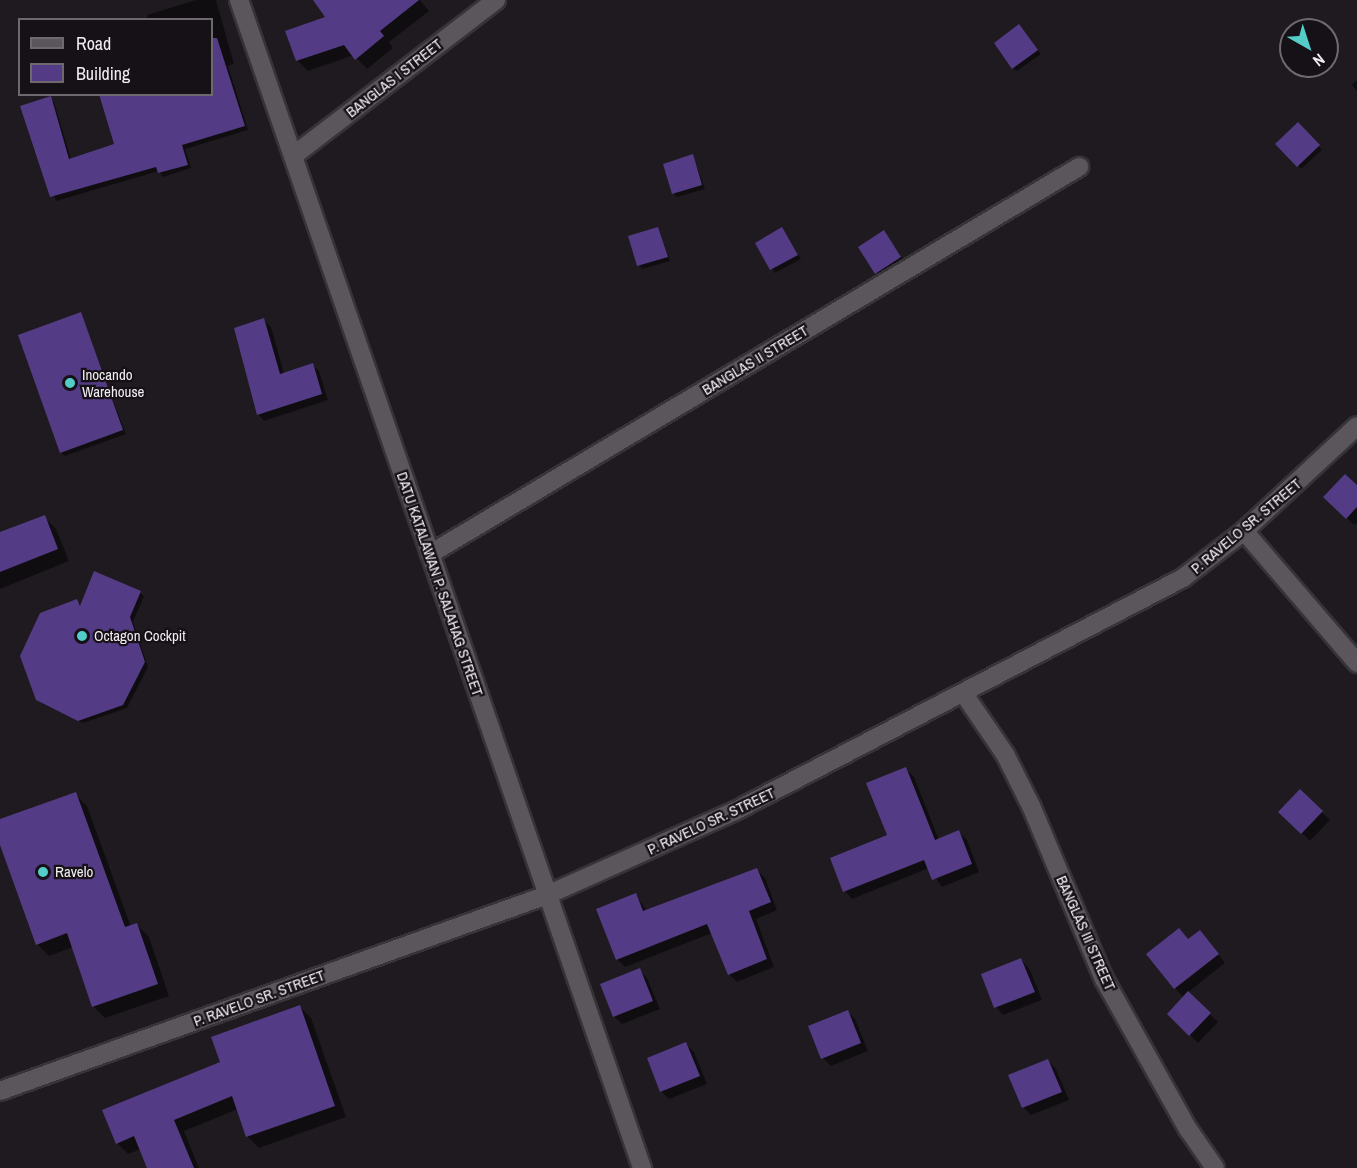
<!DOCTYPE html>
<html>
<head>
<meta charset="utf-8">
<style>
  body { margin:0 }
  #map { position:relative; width:1357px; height:1168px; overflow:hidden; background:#1f1a20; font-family:"Archivo Narrow",sans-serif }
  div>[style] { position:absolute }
  .shadow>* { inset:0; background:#0007 }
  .building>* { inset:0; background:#533c85 }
  .roads { filter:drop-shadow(2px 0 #373438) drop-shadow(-2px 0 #373438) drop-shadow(0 2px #373438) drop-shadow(0 -2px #373438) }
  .street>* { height:18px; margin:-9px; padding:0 9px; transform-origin:9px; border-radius:9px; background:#5b565c }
  .dots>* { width:16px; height:16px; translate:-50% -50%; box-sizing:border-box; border:3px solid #161116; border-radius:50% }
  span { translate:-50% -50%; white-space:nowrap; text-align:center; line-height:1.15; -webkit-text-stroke:4.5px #161116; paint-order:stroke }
  .street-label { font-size:15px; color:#f1eef2 }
  .poi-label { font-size:15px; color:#f1eef2 }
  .left { translate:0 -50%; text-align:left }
  .legend { position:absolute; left:18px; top:18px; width:195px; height:78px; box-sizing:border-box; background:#161116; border:2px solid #6e696e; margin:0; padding:8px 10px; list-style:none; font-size:18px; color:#f1eef2 }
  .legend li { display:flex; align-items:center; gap:12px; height:30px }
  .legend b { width:30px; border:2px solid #6e696e }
  .north { position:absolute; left:1279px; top:18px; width:60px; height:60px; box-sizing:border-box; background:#161116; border:2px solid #6e696e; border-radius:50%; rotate:141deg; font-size:16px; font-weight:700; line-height:24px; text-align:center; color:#f1eef2 }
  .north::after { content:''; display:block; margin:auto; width:21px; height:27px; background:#54cdc8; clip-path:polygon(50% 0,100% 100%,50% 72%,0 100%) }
</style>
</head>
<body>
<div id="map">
  <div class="shadow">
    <i style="clip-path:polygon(196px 0,216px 0,234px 64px,228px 66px,248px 130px,185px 149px,191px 168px,163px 177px,159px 171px,56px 201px,22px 107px,50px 98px,54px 102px,71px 159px,116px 145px,212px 94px,212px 20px,148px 20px,147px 15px)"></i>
    <i style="clip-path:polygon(315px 0,420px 0,429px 11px,389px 42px,393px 48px,367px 69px,354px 55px,308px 71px,297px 60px,327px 18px)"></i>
    <i style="clip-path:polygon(1022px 30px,1041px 54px,1017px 71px,1013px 68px)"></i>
    <i style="clip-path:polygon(1357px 80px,1357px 91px,1352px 85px)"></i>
    <i style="clip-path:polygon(1298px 124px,1322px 150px,1301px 169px,1277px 144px)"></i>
    <i style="clip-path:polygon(693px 156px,705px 189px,677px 197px,673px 193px)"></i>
    <i style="clip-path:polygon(658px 228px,670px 261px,642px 269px,639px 265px)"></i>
    <i style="clip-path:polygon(884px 232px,904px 261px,879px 276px,876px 273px)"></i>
    <i style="clip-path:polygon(785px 233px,801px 259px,775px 273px,757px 244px)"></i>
    <i style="clip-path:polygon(80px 314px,126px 434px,65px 456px,61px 453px)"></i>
    <i style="clip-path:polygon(264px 320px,271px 327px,284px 374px,312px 365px,319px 371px,328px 400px,264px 421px,258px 414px)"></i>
    <i style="clip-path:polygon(1357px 488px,1357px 523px,1354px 525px,1325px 497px)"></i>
    <i style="clip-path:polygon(44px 517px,56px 529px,69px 561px,0 589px,0 534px)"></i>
    <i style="clip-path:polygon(140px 593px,144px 596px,133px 622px,148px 667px,127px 708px,83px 723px,41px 703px,37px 699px,76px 600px,81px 606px)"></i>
    <i style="clip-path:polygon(906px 769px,914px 777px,939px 840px,959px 832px,967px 840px,979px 872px,942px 887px,929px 868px,852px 899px,845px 891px,889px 836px)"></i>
    <i style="clip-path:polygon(1300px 791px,1330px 820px,1310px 841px,1280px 812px)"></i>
    <i style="clip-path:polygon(75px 794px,87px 806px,131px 927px,137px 925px,149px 937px,169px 996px,105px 1018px,93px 1006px,73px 947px,49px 956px,37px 944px,0 841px,0 821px)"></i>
    <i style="clip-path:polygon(757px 870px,765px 878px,777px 910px,756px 919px,774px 967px,737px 982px,729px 974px,712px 933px,625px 967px,617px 959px,635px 894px,647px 911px)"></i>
    <i style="clip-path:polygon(1208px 940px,1225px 963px,1187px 993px,1218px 1022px,1198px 1043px,1169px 1014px,1184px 998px,1175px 988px)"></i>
    <i style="clip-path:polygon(1021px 960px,1029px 968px,1042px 1000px,1003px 1015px,996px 1007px)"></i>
    <i style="clip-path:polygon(639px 970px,647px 978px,660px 1009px,622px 1024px,614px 1016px)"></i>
    <i style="clip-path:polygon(300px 1007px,311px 1018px,346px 1117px,259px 1148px,248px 1137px,238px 1109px,184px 1131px,199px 1168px,149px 1168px,141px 1149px,128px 1154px,117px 1143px)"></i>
    <i style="clip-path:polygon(847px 1011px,855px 1019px,868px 1051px,831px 1066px,823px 1058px)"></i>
    <i style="clip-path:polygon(686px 1044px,694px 1052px,707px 1084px,669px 1099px,661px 1091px)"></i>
    <i style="clip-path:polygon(1048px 1061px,1056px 1069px,1069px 1100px,1031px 1115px,1023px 1107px)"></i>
  </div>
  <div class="building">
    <i style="clip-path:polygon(313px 0,419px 0,380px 31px,384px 36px,355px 60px,344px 45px,296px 61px,285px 31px,325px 17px)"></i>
    <i style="clip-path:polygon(1019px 24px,1038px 50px,1012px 69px,994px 43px)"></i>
    <i style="clip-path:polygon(212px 38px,217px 38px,245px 126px,182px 145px,188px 165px,158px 173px,156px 167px,50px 197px,20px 106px,51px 96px,69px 159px,114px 144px,99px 94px,212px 94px)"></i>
    <i style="clip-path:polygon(1298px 122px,1320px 145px,1297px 167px,1275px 144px)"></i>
    <i style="clip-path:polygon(693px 154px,702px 185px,672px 194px,663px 164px)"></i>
    <i style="clip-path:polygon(658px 227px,668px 257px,637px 266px,628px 236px)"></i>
    <i style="clip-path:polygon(782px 227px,798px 255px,770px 270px,755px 243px)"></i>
    <i style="clip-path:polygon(884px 230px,901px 257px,875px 274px,858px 247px)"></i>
    <i style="clip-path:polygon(81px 312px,123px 430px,60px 453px,18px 335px)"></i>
    <i style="clip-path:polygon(264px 318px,280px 374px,313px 363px,322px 394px,257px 415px,234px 328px)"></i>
    <i style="clip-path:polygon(1345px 474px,1357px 485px,1357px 507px,1346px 519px,1323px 497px)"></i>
    <i style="clip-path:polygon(45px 515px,58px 549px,0 572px,0 532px)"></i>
    <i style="clip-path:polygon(94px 571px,141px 591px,130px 617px,145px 662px,123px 705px,78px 721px,36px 700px,20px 656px,40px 613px,77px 599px,80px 606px)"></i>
    <i style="clip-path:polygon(906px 767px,935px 840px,959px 830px,972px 864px,932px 880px,924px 860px,843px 892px,830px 858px,887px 835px,866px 783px)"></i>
    <i style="clip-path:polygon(1300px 789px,1323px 811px,1301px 834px,1278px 812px)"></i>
    <i style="clip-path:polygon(76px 792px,125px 927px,137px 923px,158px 984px,92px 1007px,67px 933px,36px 945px,0 845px,0 819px)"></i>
    <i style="clip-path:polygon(757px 868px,771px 902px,749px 911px,767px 959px,728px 975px,707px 924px,616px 960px,596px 909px,636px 893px,643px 911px)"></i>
    <i style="clip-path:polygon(1179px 928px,1188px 939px,1200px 930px,1219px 954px,1174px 989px,1146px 954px)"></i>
    <i style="clip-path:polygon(1021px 958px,1035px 992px,994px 1008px,981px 974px)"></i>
    <i style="clip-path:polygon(640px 968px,653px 1001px,613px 1017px,600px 984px)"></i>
    <i style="clip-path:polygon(1188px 991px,1211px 1013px,1189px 1036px,1167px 1014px)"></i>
    <i style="clip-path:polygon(300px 1005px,335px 1106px,246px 1137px,232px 1096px,174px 1120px,194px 1168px,147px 1168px,134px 1136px,116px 1144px,102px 1110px,220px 1062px,211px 1037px)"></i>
    <i style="clip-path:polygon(848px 1010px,861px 1043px,821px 1059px,808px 1026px)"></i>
    <i style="clip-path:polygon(686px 1042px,700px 1076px,660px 1092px,647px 1058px)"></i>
    <i style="clip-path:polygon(1048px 1059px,1062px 1092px,1022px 1108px,1008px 1075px)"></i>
  </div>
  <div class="roads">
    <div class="street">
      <i style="left:239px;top:0;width:1236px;rotate:70.96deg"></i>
      <i style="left:293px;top:156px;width:256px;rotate:-37.5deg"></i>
      <i style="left:1244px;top:531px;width:174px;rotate:49.4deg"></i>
      <i style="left:430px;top:554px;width:756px;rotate:-30.81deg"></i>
      <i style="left:964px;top:694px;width:73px;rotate:55.7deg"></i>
      <i style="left:1005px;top:754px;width:60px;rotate:63.4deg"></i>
      <i style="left:1032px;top:808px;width:186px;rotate:67.2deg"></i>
      <i style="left:1104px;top:979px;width:172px;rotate:60.8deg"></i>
      <i style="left:1188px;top:1129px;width:47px;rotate:55.3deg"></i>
      <i style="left:0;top:1091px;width:581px;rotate:-19.71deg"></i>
      <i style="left:547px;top:895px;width:206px;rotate:-24.1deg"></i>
      <i style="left:735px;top:811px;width:505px;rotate:-27.48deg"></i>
      <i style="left:1183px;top:578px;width:77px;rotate:-37.6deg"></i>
      <i style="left:1244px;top:531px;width:154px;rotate:-42.9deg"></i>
    </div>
  </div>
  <div class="dots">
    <i style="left:70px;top:383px;background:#54cdc8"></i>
    <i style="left:82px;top:636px;background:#54cdc8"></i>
    <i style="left:43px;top:872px;background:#54cdc8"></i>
  </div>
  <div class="street-label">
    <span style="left:394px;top:78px;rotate:-38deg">BANGLAS I STREET</span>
    <span style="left:755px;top:360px;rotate:-31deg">BANGLAS II STREET</span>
    <span style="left:1246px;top:526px;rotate:-40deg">P. RAVELO SR. STREET</span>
    <span style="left:440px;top:584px;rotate:71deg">DATU KATALAWAN P. SALAHAG STREET</span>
    <span style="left:711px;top:821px;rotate:-25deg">P. RAVELO SR. STREET</span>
    <span style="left:1086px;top:933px;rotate:66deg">BANGLAS III STREET</span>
    <span style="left:259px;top:998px;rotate:-20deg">P. RAVELO SR. STREET</span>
  </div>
  <div class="poi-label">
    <span class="left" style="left:82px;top:383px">Inocando<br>Warehouse</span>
    <span class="left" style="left:94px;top:636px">Octagon Cockpit</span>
    <span class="left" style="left:55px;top:872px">Ravelo</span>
  </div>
  <ul class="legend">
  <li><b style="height:8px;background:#5b565c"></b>Road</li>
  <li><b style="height:16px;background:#533c85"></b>Building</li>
  </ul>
  <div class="north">N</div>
</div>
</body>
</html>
